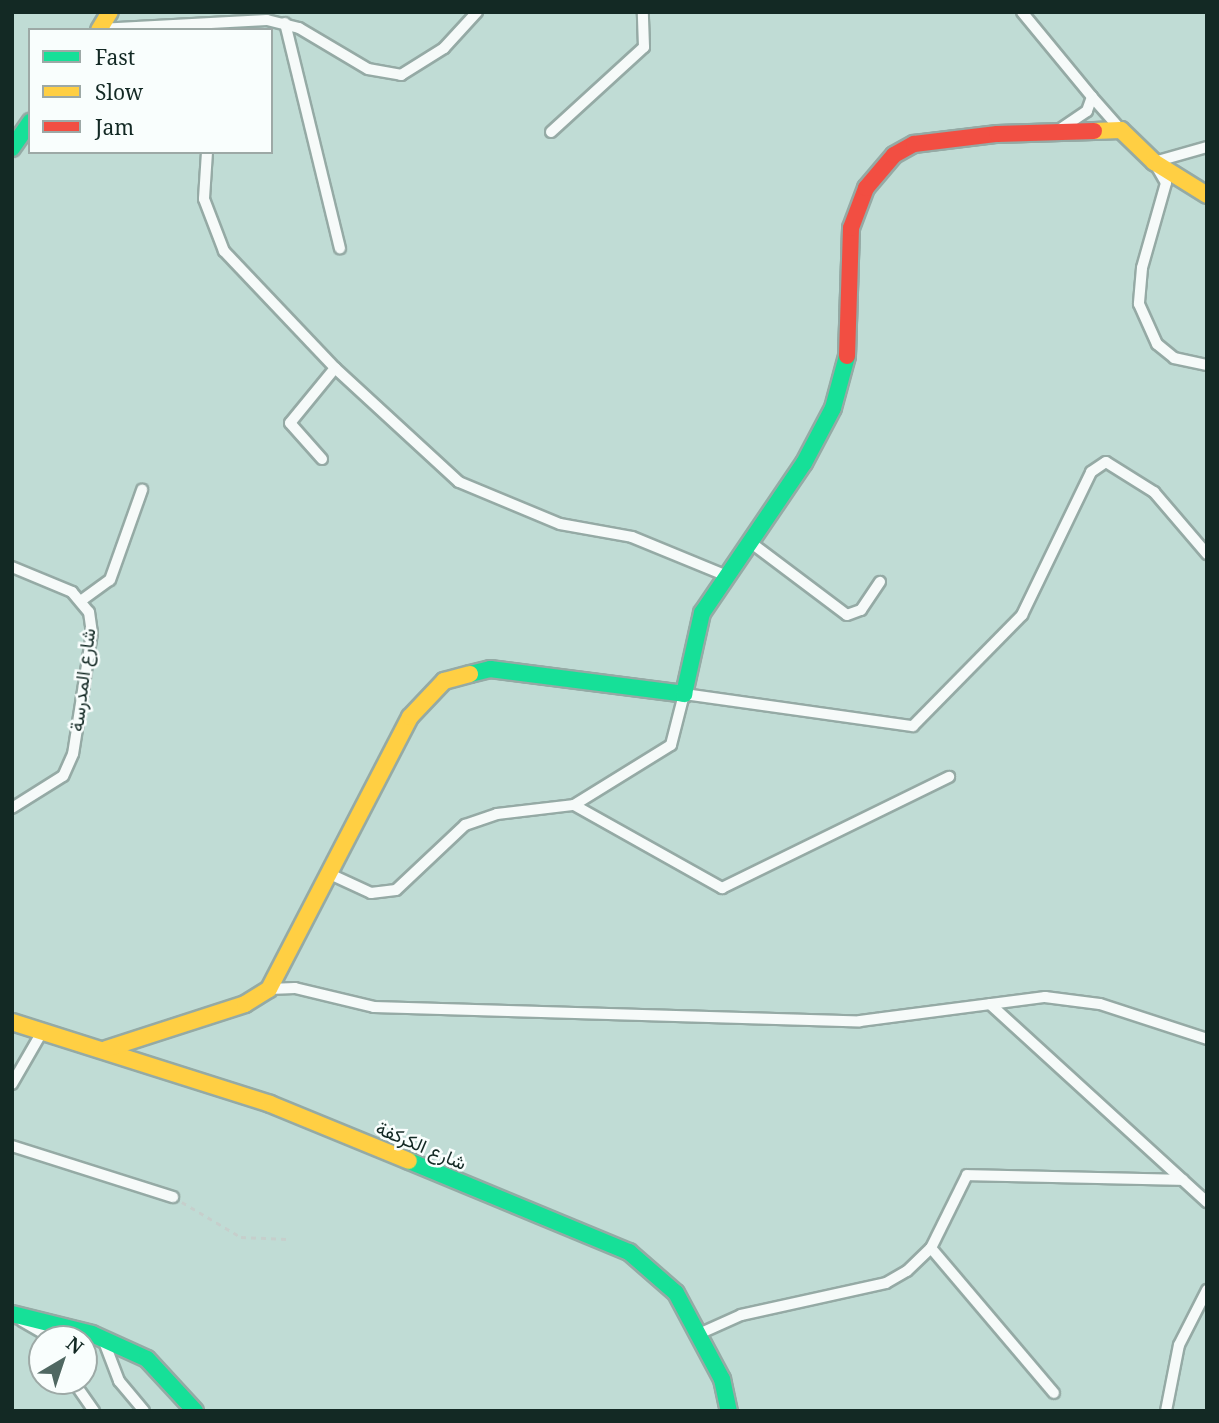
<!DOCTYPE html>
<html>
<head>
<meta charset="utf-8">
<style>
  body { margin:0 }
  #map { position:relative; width:1219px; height:1423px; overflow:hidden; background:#c0dcd5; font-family:"Noto Serif",Vazirmatn,serif }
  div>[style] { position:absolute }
  .path>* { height:2.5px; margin-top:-1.25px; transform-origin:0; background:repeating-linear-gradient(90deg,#c6cfcc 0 5px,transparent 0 10px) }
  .roads { filter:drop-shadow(2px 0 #95aaa5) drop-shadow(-2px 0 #95aaa5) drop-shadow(0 2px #95aaa5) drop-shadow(0 -2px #95aaa5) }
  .street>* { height:10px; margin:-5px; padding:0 5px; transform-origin:5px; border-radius:5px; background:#f6faf9 }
  .fast>* { height:16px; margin:-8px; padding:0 8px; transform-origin:8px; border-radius:8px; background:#16e098 }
  .slow>* { height:16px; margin:-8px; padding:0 8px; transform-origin:8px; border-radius:8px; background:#ffcf43 }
  .jam>* { height:16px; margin:-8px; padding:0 8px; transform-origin:8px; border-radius:8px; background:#f24e42 }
  span { translate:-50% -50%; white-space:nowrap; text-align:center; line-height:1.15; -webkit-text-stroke:5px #f9fefd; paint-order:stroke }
  .street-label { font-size:19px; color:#132924 }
  .frame { position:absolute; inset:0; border:14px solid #132924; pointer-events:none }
  .legend { position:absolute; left:28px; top:28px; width:245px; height:126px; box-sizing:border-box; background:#f9fefd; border:2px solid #9da9a6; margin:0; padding:9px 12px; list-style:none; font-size:21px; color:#132924 }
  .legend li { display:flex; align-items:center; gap:14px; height:35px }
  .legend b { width:35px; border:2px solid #9da9a6 }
  .north { position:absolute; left:28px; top:1325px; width:70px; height:70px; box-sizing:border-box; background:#f9fefd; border:2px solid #9da9a6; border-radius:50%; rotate:39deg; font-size:19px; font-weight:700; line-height:28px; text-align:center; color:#132924 }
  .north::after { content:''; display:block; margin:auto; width:24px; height:32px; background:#506862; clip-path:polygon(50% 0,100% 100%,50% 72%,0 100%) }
</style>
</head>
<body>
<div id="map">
  <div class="path">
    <i style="left:182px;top:1202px;width:69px;rotate:30.7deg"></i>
    <i style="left:241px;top:1237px;width:46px;rotate:2.5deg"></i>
  </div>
  <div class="roads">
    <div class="street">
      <i style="left:1022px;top:12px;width:110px;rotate:50.5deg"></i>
      <i style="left:1092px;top:97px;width:15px;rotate:110deg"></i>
      <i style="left:1087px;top:111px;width:32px;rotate:146deg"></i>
      <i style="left:285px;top:23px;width:232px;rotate:76.3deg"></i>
      <i style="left:99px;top:29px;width:168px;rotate:-3.1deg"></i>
      <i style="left:267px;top:20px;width:33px;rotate:14deg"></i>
      <i style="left:299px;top:28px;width:80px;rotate:30.7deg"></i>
      <i style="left:368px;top:69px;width:34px;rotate:10deg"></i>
      <i style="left:401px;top:75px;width:51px;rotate:-32.1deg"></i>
      <i style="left:444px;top:48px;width:49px;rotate:-47.5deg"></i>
      <i style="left:1092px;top:97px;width:45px;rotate:48.6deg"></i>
      <i style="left:551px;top:132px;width:126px;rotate:-42.4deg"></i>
      <i style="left:644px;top:47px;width:35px;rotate:-92deg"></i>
      <i style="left:1207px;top:147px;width:55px;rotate:164.2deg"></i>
      <i style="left:1154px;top:162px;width:24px;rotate:60deg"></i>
      <i style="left:1166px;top:183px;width:88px;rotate:105.8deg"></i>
      <i style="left:1142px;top:268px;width:36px;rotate:95deg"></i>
      <i style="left:1139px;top:304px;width:44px;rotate:65.8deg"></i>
      <i style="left:1157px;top:344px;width:22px;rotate:39deg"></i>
      <i style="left:1174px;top:358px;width:34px;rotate:12deg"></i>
      <i style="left:207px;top:152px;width:47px;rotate:93.7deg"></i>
      <i style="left:204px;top:199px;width:56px;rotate:69deg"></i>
      <i style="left:224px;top:251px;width:161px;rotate:46.5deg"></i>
      <i style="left:335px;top:368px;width:168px;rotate:42.6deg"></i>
      <i style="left:459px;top:482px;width:109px;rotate:22.6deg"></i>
      <i style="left:560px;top:524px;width:73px;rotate:10.2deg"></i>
      <i style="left:632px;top:537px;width:103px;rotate:22.3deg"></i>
      <i style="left:322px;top:459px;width:48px;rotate:-131.6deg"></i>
      <i style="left:290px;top:423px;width:71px;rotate:-50.7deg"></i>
      <i style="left:750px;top:542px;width:121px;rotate:37deg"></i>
      <i style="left:847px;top:615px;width:15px;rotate:-20deg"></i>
      <i style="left:861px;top:610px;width:34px;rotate:-56deg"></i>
      <i style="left:12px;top:567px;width:65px;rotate:22.6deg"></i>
      <i style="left:72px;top:592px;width:26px;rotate:50deg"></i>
      <i style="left:89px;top:612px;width:21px;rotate:82deg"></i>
      <i style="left:92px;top:633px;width:122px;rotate:98.9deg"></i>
      <i style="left:73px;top:754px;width:24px;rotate:114deg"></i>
      <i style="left:63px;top:776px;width:60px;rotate:147.9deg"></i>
      <i style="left:82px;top:600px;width:34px;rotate:-36deg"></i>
      <i style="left:110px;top:580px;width:96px;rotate:-70.4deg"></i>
      <i style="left:574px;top:805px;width:170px;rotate:29.3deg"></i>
      <i style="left:722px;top:888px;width:253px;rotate:-26.1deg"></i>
      <i style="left:332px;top:875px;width:43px;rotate:24.8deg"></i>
      <i style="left:371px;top:893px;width:25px;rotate:-7deg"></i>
      <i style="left:396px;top:890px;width:95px;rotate:-43.3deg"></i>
      <i style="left:465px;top:825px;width:34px;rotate:-19deg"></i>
      <i style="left:497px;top:814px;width:78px;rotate:-6.7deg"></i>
      <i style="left:574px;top:805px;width:114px;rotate:-31.7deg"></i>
      <i style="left:671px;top:745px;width:53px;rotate:-75.7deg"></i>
      <i style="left:684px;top:694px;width:231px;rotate:8deg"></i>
      <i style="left:913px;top:726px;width:156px;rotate:-45.5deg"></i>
      <i style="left:1022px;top:615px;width:159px;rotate:-64.2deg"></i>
      <i style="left:1091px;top:472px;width:18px;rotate:-34deg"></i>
      <i style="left:1106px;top:462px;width:57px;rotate:32deg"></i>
      <i style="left:1154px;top:492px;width:82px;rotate:49.5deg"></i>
      <i style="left:269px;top:989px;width:26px;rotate:-2deg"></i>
      <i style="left:295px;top:988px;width:81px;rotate:13.5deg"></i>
      <i style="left:374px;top:1007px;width:486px;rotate:1.7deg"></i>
      <i style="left:860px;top:1021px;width:187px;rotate:-7.4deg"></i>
      <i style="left:1045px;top:997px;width:55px;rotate:7.3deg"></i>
      <i style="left:1100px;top:1004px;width:113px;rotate:18.1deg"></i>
      <i style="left:990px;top:1004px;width:294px;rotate:42.4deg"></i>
      <i style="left:12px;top:1084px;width:60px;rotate:-60deg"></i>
      <i style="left:12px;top:1146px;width:169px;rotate:17.6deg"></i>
      <i style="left:931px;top:1248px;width:190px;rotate:49.7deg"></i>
      <i style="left:22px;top:1321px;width:36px;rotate:30deg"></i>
      <i style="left:701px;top:1333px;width:44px;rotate:-24.2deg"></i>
      <i style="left:741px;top:1315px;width:148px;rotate:-12.4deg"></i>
      <i style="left:886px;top:1283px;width:24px;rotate:-30deg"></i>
      <i style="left:907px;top:1271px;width:33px;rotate:-44deg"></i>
      <i style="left:931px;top:1248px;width:81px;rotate:-63.7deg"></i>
      <i style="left:967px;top:1175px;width:216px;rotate:1.3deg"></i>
      <i style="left:103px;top:1339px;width:45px;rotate:69.1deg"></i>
      <i style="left:119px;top:1381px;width:39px;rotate:50deg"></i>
      <i style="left:73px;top:1381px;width:37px;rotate:55deg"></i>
      <i style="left:1166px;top:1411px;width:67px;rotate:-78.9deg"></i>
      <i style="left:1179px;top:1345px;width:62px;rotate:-63deg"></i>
    </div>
    <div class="fast">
      <i style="left:12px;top:148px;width:32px;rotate:-55deg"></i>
      <i style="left:470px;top:674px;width:21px;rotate:-14deg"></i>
      <i style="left:490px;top:669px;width:196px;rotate:7.3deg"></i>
      <i style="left:684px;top:694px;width:83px;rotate:-77.5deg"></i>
      <i style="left:702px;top:613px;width:181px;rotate:-55.8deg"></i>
      <i style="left:804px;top:463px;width:62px;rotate:-62.2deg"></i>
      <i style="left:833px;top:408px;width:54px;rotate:-74.9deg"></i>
      <i style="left:409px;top:1161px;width:238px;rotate:22.5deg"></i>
      <i style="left:629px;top:1252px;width:62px;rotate:41.1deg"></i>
      <i style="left:676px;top:1293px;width:98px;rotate:61.9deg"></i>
      <i style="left:722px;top:1379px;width:33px;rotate:78deg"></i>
      <i style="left:12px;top:1314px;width:82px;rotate:14deg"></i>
      <i style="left:92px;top:1334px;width:60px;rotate:24.4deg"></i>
      <i style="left:147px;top:1359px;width:71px;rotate:47.3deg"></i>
    </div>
    <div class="slow">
      <i style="left:99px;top:30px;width:21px;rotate:-59deg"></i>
      <i style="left:1094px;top:131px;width:27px;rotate:-2deg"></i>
      <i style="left:1121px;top:130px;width:46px;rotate:44.1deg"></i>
      <i style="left:1154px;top:162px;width:62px;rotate:31.9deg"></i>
      <i style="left:12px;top:1022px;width:271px;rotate:17.6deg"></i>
      <i style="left:270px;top:1104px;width:150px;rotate:22.3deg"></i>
      <i style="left:106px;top:1049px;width:146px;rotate:-17.9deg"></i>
      <i style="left:245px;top:1004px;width:28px;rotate:-32deg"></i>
      <i style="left:269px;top:989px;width:306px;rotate:-62.6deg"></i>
      <i style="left:410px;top:717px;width:50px;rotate:-46.6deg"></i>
      <i style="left:444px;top:681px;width:27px;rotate:-15deg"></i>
    </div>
    <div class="jam">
      <i style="left:847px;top:356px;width:128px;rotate:-88.2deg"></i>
      <i style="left:851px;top:228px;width:43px;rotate:-69.4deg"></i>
      <i style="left:866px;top:188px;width:43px;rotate:-49.7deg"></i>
      <i style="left:894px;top:155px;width:23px;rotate:-29deg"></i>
      <i style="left:914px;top:144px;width:84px;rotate:-6.9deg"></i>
      <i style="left:997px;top:134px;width:97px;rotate:-1.8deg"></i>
    </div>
  </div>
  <div class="street-label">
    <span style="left:83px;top:680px;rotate:-83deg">شارع المدرسة</span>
    <span style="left:421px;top:1146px;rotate:23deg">شارع الكركفة</span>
  </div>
  <div class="frame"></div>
  <ul class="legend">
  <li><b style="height:9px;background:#16e098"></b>Fast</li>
  <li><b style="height:9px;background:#ffcf43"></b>Slow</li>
  <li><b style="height:9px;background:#f24e42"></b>Jam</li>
  </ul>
  <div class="north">N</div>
</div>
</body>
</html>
